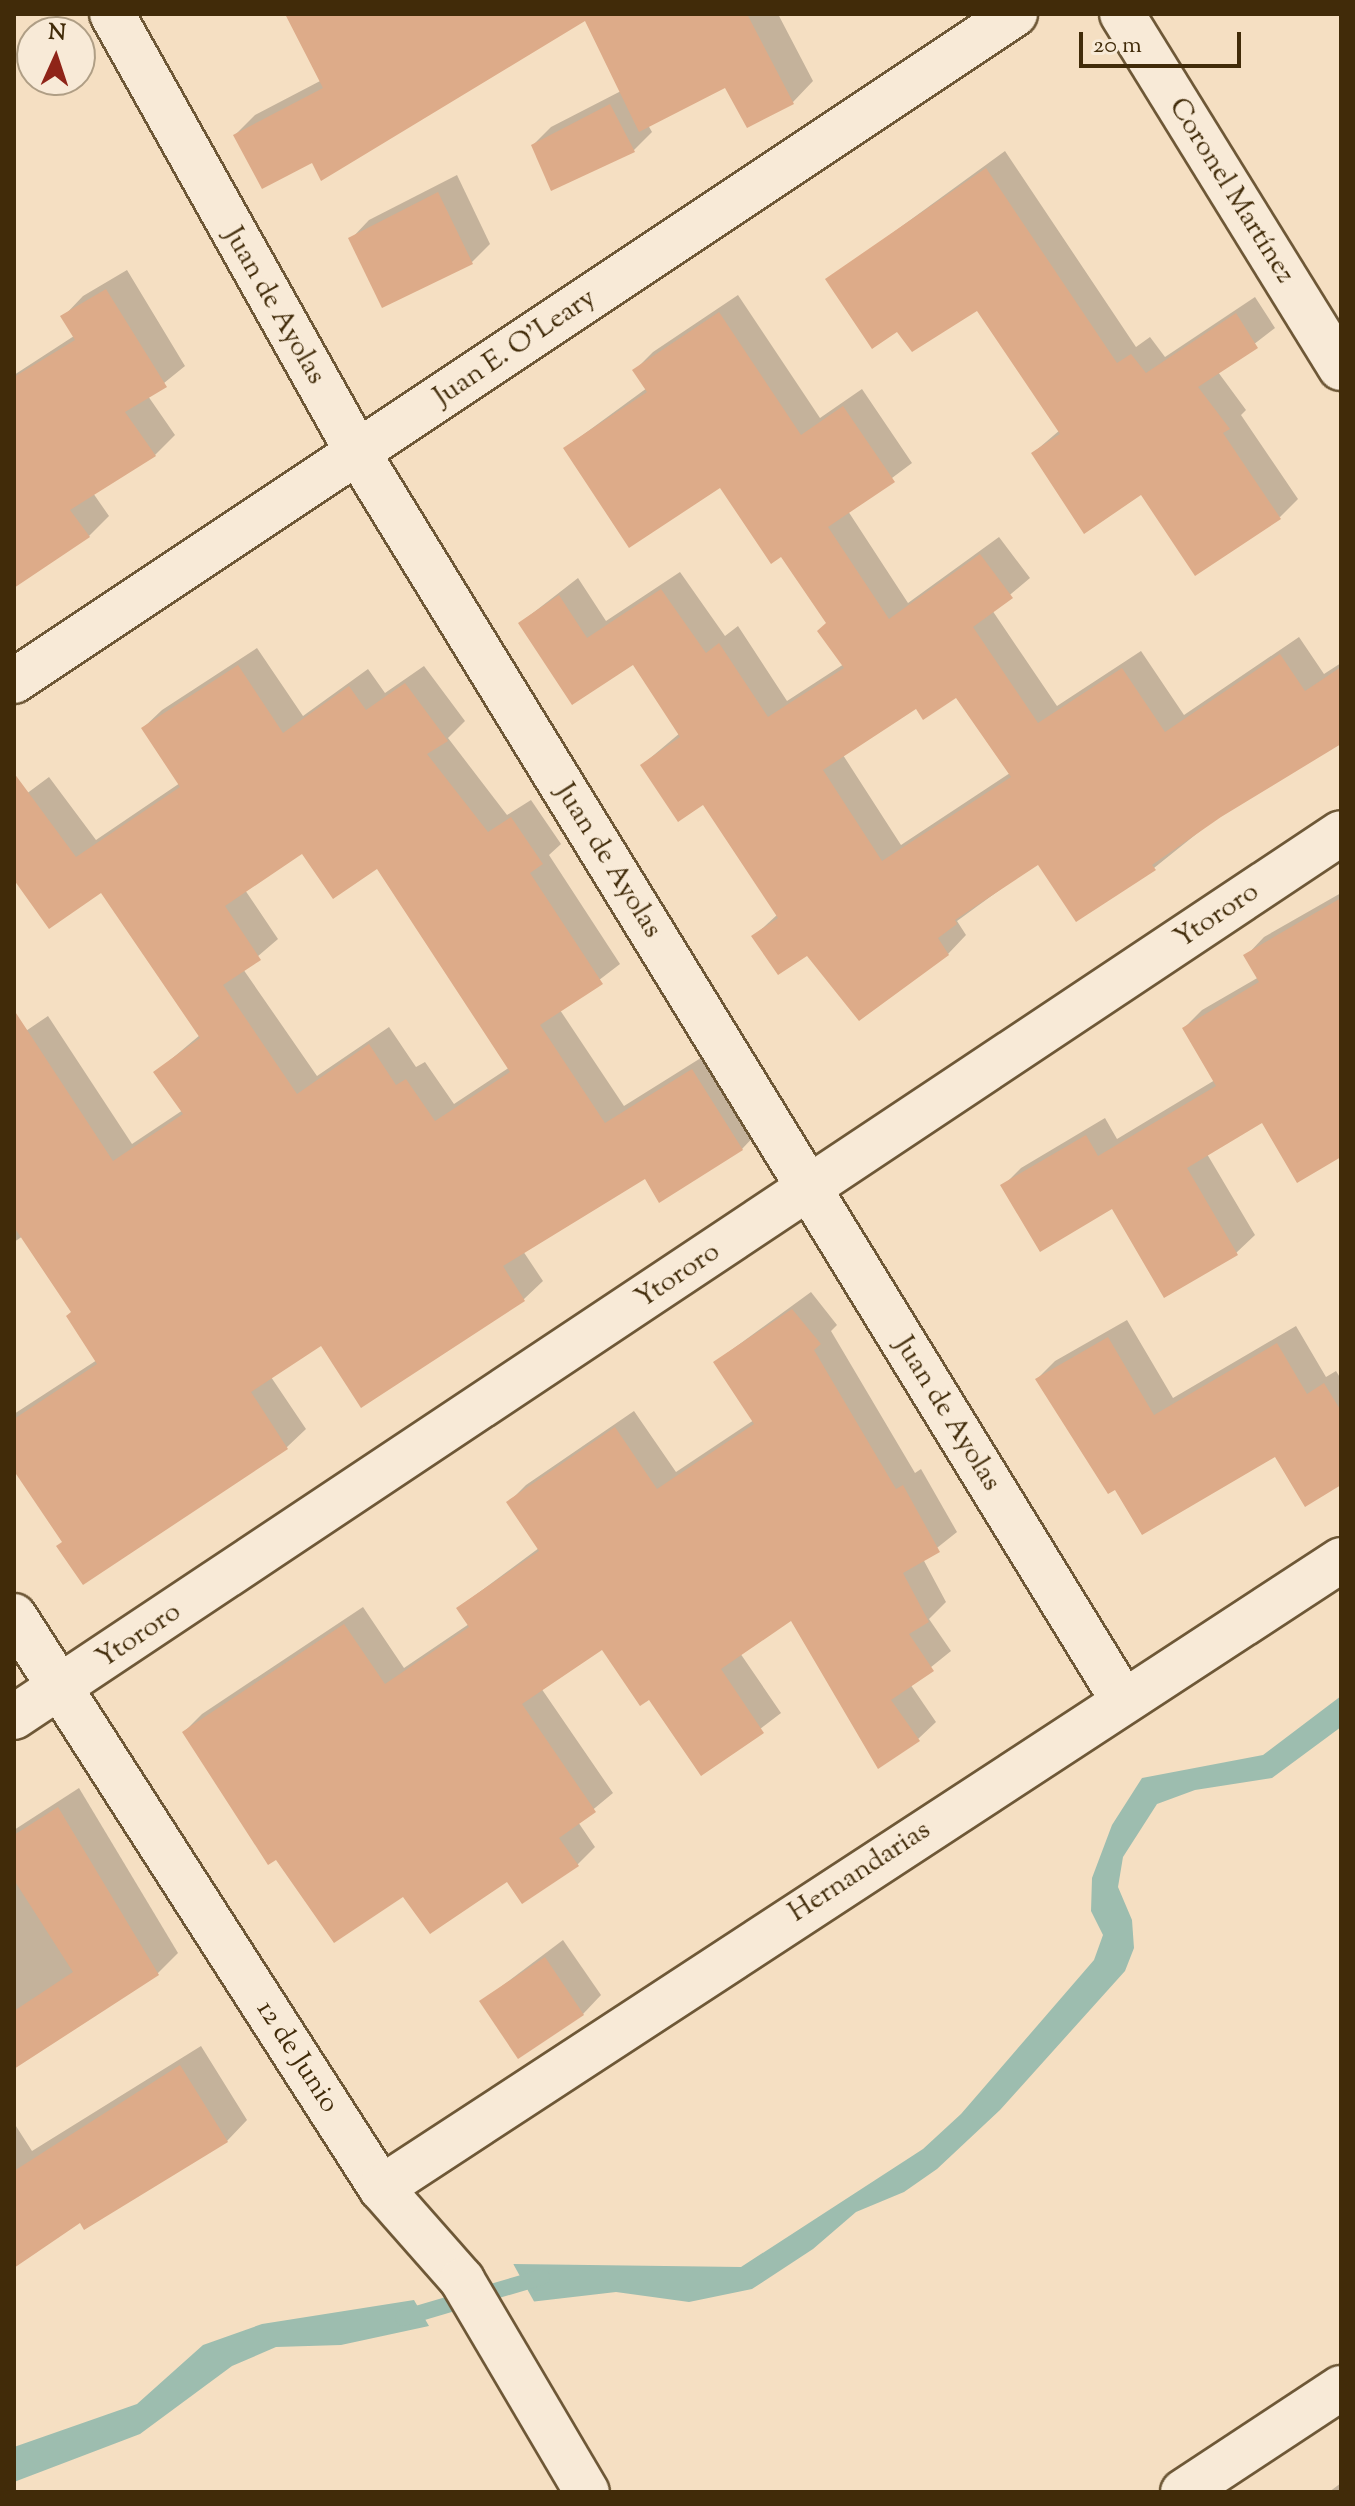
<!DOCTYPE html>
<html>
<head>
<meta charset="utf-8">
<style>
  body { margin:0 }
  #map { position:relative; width:1355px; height:2506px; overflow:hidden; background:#f5dfc2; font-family:"Sorts Mill Goudy",serif }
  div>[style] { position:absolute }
  .water>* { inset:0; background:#9dbdaf }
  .pier>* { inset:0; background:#f5dfc2 }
  .shadow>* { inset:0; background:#0003 }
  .stream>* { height:16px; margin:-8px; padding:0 8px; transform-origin:8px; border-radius:8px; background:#9dbdaf }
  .building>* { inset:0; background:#ddab89 }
  .roads { filter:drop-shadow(2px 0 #6e5837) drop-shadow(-2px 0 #6e5837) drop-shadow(0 2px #6e5837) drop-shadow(0 -2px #6e5837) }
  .minor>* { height:44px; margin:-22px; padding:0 22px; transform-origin:22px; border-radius:22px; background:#f8ead7 }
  span { translate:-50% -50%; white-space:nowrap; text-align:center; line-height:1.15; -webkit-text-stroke:7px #f8ead7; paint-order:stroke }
  .street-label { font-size:28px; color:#412b09 }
  .frame { position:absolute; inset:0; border:16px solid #412b09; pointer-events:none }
  .north { position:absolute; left:16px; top:16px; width:80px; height:80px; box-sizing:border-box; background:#f8ead7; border:2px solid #af9e85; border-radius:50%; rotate:3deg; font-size:22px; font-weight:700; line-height:32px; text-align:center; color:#412b09 }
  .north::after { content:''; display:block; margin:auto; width:28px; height:36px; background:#8f2418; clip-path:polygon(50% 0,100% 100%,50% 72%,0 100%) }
  .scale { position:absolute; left:1079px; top:32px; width:162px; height:36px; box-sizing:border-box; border:4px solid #412b09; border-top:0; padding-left:10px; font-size:24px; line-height:28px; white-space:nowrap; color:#412b09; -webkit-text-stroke:6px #f8ead7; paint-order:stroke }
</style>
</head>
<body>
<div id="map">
  <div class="water">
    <i style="clip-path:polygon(1341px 1696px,1341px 1727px,1272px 1778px,1195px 1790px,1157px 1804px,1123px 1857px,1118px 1887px,1132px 1920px,1134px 1948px,1125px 1971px,1000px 2110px,937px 2169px,904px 2192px,856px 2212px,813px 2249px,752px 2289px,689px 2302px,616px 2292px,530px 2302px,513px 2264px,741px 2267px,923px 2149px,961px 2114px,1094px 1960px,1103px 1935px,1091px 1911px,1092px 1878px,1112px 1825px,1142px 1778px,1263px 1755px)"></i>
    <i style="clip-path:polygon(414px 2300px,429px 2326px,341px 2345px,276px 2347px,232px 2366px,140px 2434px,14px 2482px,14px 2447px,137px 2404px,203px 2345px,262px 2324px)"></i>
  </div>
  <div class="pier">
    <i style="clip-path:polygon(511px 2260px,536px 2305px,526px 2304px,509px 2266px)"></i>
  </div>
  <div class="shadow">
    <i style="clip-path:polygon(287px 14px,490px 14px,313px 160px,235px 135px,255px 115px,322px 80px)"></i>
    <i style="clip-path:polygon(547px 14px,778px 14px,813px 81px,793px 102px,726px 85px,648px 125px,652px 132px,634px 150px,533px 145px,551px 127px,621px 91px,586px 18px)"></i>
    <i style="clip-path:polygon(1005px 151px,1136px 347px,1150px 337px,1165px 357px,1255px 297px,1275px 328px,1218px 372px,1246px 410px,1241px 415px,1298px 499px,1280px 517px,1142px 492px,1033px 453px,1060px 430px,977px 308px,898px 329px,828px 280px)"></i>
    <i style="clip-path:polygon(457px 175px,490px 244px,472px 262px,351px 239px,369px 220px)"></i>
    <i style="clip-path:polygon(127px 270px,185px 366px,148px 396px,175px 435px,155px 455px,93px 493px,109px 516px,89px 536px,14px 585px,14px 375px,74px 336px,63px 317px,83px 296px)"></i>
    <i style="clip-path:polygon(evenodd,738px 295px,820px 418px,862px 389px,912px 463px,848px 511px,908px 603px,999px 537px,1030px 578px,992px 610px,1057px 706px,1141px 651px,1184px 715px,1299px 637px,1324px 674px,1341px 663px,1341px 741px,1220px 815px,1154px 868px,1077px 919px,1038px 862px,957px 921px,966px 935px,948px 954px,807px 953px,754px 936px,778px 914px,704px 802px,642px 765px,680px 733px,633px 662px,520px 623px,578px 578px,606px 621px,680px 572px,725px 636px,738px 626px,787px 701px,844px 664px,828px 623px,782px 554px,721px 486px,565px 448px,647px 388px,635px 370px,653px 352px,738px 295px,957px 695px,1010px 773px,901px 845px,843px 755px,916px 706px,957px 695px)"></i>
    <i style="clip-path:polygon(evenodd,257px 648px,303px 716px,368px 669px,385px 693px,424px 666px,465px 721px,448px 738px,507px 815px,531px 800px,561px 844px,549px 855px,620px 964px,560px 1010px,624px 1106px,712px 1051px,760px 1130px,742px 1149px,646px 1177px,523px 1251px,543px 1281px,524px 1299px,362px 1405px,321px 1343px,271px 1377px,306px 1429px,287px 1447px,83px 1582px,64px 1541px,14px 1468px,14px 1414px,97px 1360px,73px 1312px,23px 1236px,14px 1242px,14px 1039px,48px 1016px,132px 1144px,183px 1110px,156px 1072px,200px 1035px,101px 890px,14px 877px,14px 803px,49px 777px,96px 840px,180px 783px,143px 728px,162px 710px,257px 648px,303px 852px,377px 866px,510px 1067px,454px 1104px,425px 1062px,416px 1067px,389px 1027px,317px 1076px,243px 969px,278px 939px,245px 890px,303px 852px)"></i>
    <i style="clip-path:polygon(1341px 893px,1341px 1155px,1263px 1121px,1207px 1154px,1255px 1235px,1236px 1253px,1113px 1207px,1003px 1186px,1021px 1168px,1105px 1118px,1117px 1139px,1215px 1080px,1184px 1028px,1202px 1010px,1259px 977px,1246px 956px,1264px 937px)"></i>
    <i style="clip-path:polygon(811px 1292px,837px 1325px,831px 1331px,915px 1473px,921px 1469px,957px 1532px,923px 1559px,946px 1602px,929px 1619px,951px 1651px,910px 1684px,936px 1722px,918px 1739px,792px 1618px,740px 1653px,781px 1713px,702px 1773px,650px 1697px,603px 1647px,541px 1688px,613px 1793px,578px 1822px,595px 1847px,577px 1865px,403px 1894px,184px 1732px,202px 1714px,363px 1607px,404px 1668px,469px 1624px,458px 1608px,539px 1548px,508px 1503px,526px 1485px,634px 1411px,676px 1472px,754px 1420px,715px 1362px)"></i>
    <i style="clip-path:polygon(1127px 1320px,1173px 1398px,1296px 1326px,1326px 1377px,1336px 1371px,1341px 1379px,1341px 1483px,1275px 1455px,1116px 1487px,1037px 1379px,1055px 1361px)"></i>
    <i style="clip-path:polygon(79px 1788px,178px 1953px,158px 1973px,14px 2066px,14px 1830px)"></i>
    <i style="clip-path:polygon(563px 1940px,601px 1995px,583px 2014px,481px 2002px)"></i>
    <i style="clip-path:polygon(201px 2046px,247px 2120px,227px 2141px,80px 2221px,14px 2247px,14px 2123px,32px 2151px)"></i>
    <i style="clip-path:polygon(1341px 2483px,1341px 2492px,1329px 2492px)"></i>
  </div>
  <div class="stream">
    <i style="left:403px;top:2318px;width:145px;rotate:-16.4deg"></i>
  </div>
  <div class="building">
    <i style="clip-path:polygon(285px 14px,747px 14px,794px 104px,747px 128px,725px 88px,639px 132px,585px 21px,321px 181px,312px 163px,262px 189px,233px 135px,323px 88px)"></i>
    <i style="clip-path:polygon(610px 104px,635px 152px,551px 191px,531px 145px)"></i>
    <i style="clip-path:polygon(986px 168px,1117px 363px,1131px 354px,1146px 373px,1236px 313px,1258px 348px,1198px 387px,1230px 429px,1223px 433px,1281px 519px,1195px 576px,1141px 495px,1084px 534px,1031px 453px,1060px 434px,977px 311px,912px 352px,897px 332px,872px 349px,825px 279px)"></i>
    <i style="clip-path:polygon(438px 192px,473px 264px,382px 308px,348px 238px)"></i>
    <i style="clip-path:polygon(106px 289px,167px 387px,125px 412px,156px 456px,70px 510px,90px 537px,14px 588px,14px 377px,75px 340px,60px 316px)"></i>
    <i style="clip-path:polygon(evenodd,719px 312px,801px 435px,843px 406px,895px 482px,828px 527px,889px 619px,980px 554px,1013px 598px,973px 627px,1038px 723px,1122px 668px,1165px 732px,1280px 654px,1305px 691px,1341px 667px,1341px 744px,1221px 817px,1152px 865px,1156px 870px,1076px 922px,1038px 865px,955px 920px,957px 924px,938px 938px,949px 955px,859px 1021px,807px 956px,778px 975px,751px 936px,778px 918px,703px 805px,678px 822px,640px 765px,680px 737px,633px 665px,572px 705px,518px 623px,559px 595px,587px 638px,661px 589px,706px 653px,719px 643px,768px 717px,844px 668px,817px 631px,826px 623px,781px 557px,771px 564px,720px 488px,629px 548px,563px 448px,647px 392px,632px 370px,719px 312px,956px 698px,1011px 777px,882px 861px,823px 770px,916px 709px,923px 720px,956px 698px)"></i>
    <i style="clip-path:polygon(evenodd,238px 665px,283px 733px,349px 686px,366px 710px,405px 683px,448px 741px,427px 754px,488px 832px,511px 817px,543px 864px,530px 873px,603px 984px,540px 1025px,605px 1123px,692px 1069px,743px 1150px,659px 1203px,645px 1179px,503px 1266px,525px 1301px,361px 1408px,321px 1346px,251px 1392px,288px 1449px,83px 1585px,56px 1546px,62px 1542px,14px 1471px,14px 1419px,97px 1364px,66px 1316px,71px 1312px,14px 1227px,14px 1010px,113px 1161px,183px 1114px,153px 1072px,200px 1038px,101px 893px,49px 929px,14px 880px,14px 773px,76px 857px,180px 787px,141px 728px,238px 665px,302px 854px,333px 899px,377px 869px,510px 1072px,435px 1121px,406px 1079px,396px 1085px,369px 1044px,297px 1094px,223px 985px,261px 960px,225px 906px,302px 854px)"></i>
    <i style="clip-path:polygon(1341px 898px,1341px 1157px,1297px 1183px,1262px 1123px,1187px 1168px,1238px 1255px,1164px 1298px,1112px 1209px,1040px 1252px,1000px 1185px,1086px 1135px,1098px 1156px,1216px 1086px,1182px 1028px,1259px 982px,1243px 955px)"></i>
    <i style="clip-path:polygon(792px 1309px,821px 1344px,814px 1350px,896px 1489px,903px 1485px,940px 1552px,903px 1573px,929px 1622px,909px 1634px,934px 1671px,891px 1700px,920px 1741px,878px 1769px,791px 1621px,721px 1669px,764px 1733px,701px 1776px,649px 1700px,640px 1706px,602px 1650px,522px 1704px,596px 1812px,559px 1838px,579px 1866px,522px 1904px,507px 1882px,430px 1934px,403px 1897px,334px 1943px,276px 1860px,268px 1865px,182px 1732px,344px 1624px,385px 1684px,469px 1627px,456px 1608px,539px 1551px,506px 1502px,615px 1427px,657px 1489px,754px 1424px,713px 1362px)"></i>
    <i style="clip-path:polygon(1108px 1337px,1154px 1415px,1277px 1343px,1307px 1394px,1324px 1383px,1341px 1411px,1341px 1485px,1305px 1507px,1275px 1457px,1142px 1535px,1115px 1490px,1108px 1494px,1035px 1379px)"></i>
    <i style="clip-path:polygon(58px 1807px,159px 1975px,14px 2069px,14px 2011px,73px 1972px,14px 1880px,14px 1835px)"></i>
    <i style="clip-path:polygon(545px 1957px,584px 2015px,518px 2059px,479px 2001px)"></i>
    <i style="clip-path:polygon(180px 2065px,228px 2142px,84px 2230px,80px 2223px,14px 2268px,14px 2171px)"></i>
  </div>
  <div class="roads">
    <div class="minor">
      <i style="left:112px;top:14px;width:503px;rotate:60.74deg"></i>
      <i style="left:358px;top:453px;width:1462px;rotate:58.48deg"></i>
      <i style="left:1122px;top:14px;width:416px;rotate:58.3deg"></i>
      <i style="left:14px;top:681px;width:1203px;rotate:-33.68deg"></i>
      <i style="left:14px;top:1616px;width:680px;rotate:57.32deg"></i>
      <i style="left:381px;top:2188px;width:123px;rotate:48.6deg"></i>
      <i style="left:462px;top:2280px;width:246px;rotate:59.5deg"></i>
      <i style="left:14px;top:1717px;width:1594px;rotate:-33.67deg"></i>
      <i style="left:381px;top:2188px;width:1147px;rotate:-33.19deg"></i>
      <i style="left:1183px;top:2492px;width:189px;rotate:-33.4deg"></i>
    </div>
  </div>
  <div class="street-label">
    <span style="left:1231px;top:191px;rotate:58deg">Coronel Martínez</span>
    <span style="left:274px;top:306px;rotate:60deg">Juan de Ayolas</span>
    <span style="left:515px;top:348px;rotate:-34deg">Juan E. O'Leary</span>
    <span style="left:608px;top:861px;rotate:58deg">Juan de Ayolas</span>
    <span style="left:1217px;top:916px;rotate:-34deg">Ytororo</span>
    <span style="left:678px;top:1276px;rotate:-34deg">Ytororo</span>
    <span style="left:947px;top:1414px;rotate:58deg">Juan de Ayolas</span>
    <span style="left:139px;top:1636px;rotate:-34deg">Ytororo</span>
    <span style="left:860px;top:1872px;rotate:-33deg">Hernandarias</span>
    <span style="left:297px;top:2057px;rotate:57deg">12 de Junio</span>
  </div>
  <div class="frame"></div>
  <div class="north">N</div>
  <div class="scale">20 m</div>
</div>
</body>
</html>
